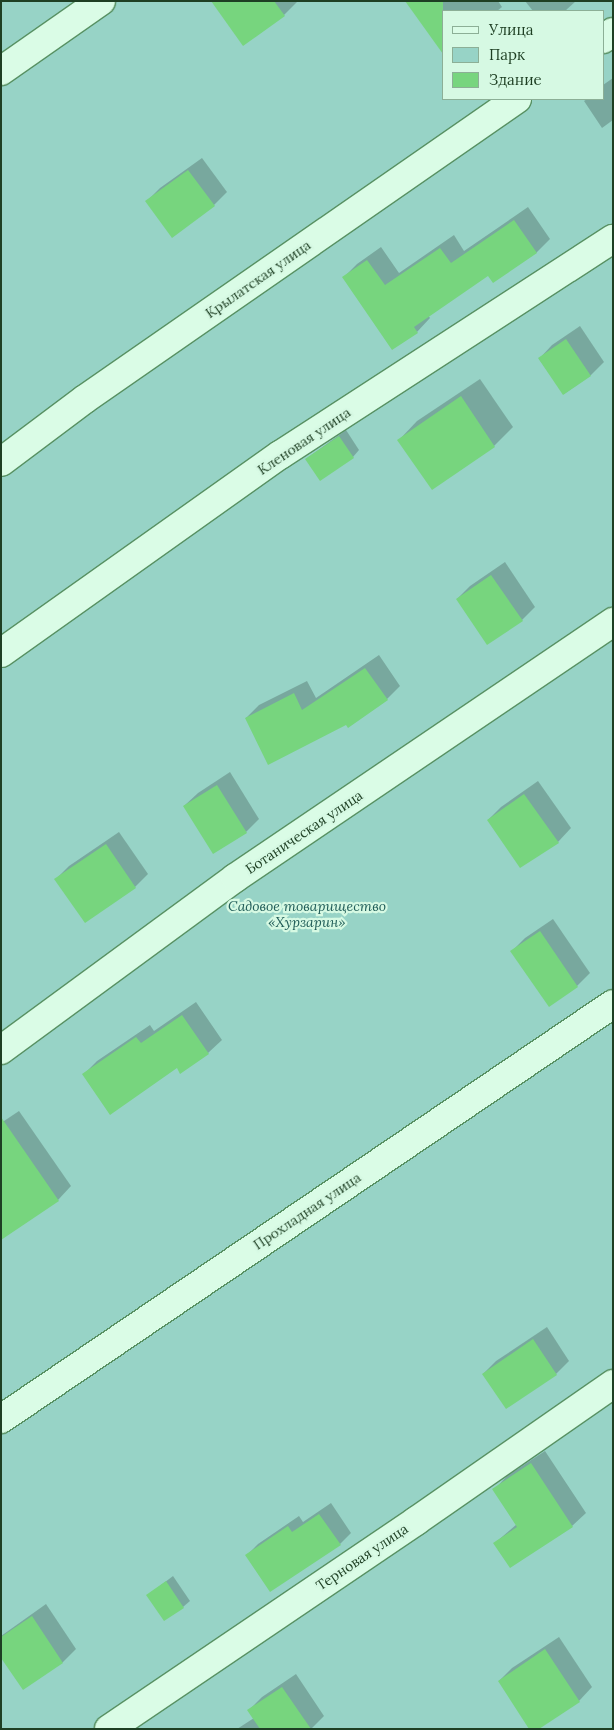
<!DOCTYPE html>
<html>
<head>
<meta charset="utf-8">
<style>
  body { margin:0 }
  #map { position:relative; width:614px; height:1730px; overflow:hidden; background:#c5f3d6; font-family:Lora,serif }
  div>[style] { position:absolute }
  .green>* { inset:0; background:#97d3c6 }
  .shadow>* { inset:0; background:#0003 }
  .building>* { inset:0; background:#77d57e }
  .roads { filter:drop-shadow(1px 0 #589163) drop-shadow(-1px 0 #589163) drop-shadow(0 1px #589163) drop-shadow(0 -1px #589163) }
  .minor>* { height:28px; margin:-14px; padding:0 14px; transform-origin:14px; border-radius:14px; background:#dafce6 }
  span { translate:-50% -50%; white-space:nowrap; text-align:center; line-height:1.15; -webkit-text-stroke:4.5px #d6f9e3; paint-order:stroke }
  .street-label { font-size:14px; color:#1e3f23 }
  .park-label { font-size:14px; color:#225e59; font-style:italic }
  .frame { position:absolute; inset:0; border:2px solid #1e3f23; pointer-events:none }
  .legend { position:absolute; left:442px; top:10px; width:162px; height:90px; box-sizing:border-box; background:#d6f9e3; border:1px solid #8caf96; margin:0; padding:6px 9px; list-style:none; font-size:15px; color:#1e3f23 }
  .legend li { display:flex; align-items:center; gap:10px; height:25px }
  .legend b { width:25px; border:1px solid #8caf96 }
</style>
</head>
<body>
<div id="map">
  <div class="green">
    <i style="clip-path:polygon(evenodd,1px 1px,613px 1px,613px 1729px,1px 1729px,1px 1px,443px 11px,603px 11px,603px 99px,443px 99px,443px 11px)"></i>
  </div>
  <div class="shadow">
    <i style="clip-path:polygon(227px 1px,297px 1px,297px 2px,284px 15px)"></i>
    <i style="clip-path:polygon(411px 1px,498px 1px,502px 7px,497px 11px,443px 11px)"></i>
    <i style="clip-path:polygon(525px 1px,576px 1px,565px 11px,533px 11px)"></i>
    <i style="clip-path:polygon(613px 78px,613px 120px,602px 128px,584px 101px,587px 99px,603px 99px,603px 85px)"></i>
    <i style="clip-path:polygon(202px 158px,227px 192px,214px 205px,147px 201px,160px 188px)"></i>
    <i style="clip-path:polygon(528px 207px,550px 239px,536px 253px,488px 274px,428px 315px,430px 318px,417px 332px,344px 277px,357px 264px,381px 247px,399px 273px,454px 235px,464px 251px)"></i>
    <i style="clip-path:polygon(580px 326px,604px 362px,591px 375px,564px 394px,539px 359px,552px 345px)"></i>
    <i style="clip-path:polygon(480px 379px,513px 427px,494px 446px,432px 488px,399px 440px,417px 421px)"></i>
    <i style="clip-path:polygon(346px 430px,359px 450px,353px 457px,306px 459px)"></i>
    <i style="clip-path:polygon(505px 562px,535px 607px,522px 620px,457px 599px,470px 586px)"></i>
    <i style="clip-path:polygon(379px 655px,400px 686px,387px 699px,346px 724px,246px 718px,259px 705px,307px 681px,316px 698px)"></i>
    <i style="clip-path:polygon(230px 772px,259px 819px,246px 832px,184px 806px,198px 793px)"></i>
    <i style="clip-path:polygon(538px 781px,571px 828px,558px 842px,488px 820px,501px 807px)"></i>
    <i style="clip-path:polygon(119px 832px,148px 874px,135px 887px,56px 879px,69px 866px)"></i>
    <i style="clip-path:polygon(553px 919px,590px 973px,577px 986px,549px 1005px,512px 951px,525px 938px)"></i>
    <i style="clip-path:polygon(196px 1002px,222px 1040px,208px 1053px,83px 1075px,97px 1061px,150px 1025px,154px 1031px)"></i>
    <i style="clip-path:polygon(19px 1111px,71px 1186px,58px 1200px,10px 1233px,1px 1123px)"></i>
    <i style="clip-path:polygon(547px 1327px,569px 1361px,556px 1374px,483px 1374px,496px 1361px)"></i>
    <i style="clip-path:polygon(545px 1451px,586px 1513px,572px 1526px,511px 1566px,495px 1543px,517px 1524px,494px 1490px,507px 1476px)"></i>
    <i style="clip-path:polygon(331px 1503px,351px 1533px,340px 1544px,247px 1555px,258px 1544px,299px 1516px,303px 1522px)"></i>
    <i style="clip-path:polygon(173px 1576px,190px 1601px,183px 1607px,148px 1595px)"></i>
    <i style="clip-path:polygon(46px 1604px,76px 1649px,63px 1662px,23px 1688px,1px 1655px,1px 1636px)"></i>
    <i style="clip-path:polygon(559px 1637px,592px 1687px,579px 1701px,537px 1729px,499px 1681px,512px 1668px)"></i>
    <i style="clip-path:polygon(296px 1674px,324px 1716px,311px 1729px,237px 1729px,254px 1718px,249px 1710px,262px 1697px)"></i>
  </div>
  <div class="building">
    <i style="clip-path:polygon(211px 1px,274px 1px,285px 16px,243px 46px)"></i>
    <i style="clip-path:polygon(405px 1px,443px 1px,443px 54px)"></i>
    <i style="clip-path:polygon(188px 170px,215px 206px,172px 238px,145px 201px)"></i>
    <i style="clip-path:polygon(514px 220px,537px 253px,493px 283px,488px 276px,414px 327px,418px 333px,392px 350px,342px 277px,367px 260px,385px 285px,440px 248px,451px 263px)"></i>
    <i style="clip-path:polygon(566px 339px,591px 376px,563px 395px,538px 358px)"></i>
    <i style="clip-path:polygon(461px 396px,495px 447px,432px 490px,397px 440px)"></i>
    <i style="clip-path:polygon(339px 436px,354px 458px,320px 481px,305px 459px)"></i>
    <i style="clip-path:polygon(491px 575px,523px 621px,487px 645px,456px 599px)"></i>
    <i style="clip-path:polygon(365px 668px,388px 700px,348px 728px,346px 725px,268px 765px,245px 718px,294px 693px,302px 710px)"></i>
    <i style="clip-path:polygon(217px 785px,247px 833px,213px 854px,183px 806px)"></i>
    <i style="clip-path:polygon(524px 794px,559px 843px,520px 868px,487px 820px)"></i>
    <i style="clip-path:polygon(106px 844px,136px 888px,85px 923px,54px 879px)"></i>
    <i style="clip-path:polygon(540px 931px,578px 987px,549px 1007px,510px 951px)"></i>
    <i style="clip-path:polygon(182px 1015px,209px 1054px,180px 1074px,177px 1068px,110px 1115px,82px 1074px,136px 1037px,141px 1043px)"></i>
    <i style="clip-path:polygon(1px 1117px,59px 1201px,1px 1240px)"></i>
    <i style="clip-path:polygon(533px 1339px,557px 1375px,506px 1409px,482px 1374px)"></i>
    <i style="clip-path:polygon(531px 1463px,573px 1527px,510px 1568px,493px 1543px,517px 1527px,492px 1489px)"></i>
    <i style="clip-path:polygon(319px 1514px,341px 1545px,270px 1592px,245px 1555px,288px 1526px,292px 1532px)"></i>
    <i style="clip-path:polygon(166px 1581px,184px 1608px,164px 1621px,146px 1595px)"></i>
    <i style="clip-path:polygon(32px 1616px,63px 1663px,23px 1690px,1px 1658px,1px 1637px)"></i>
    <i style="clip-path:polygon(545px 1649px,580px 1702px,539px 1729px,529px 1729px,498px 1681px)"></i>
    <i style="clip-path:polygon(282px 1687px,311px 1729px,260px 1729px,247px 1710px)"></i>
  </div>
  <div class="roads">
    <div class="minor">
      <i style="left:603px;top:39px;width:12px;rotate:-35deg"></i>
      <i style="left:1px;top:71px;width:122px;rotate:-35deg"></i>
      <i style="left:1px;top:462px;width:105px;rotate:-36.9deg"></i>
      <i style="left:85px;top:399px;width:526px;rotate:-34.78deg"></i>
      <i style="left:1px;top:653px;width:342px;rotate:-35.4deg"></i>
      <i style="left:280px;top:455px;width:397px;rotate:-33deg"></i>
      <i style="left:1px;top:1050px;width:290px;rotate:-36.3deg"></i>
      <i style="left:235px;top:878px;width:457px;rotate:-34.1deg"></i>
      <i style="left:1px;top:1419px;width:739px;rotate:-34.14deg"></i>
      <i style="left:109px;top:1729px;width:371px;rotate:-34.1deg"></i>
      <i style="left:416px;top:1521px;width:240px;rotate:-34.8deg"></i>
    </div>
  </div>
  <div class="street-label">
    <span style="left:258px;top:279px;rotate:-35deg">Крылатская улица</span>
    <span style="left:304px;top:441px;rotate:-34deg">Кленовая улица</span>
    <span style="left:304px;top:832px;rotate:-34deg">Ботаническая улица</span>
    <span style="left:307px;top:1211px;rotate:-34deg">Прохладная улица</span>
    <span style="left:362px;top:1557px;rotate:-34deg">Терновая улица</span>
  </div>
  <div class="park-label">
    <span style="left:307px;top:914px">Садовое товарищество<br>«Хурзарин»</span>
  </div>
  <div class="frame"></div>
  <ul class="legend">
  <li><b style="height:6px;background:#dafce6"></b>Улица</li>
  <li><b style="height:14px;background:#97d3c6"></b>Парк</li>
  <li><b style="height:14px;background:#77d57e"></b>Здание</li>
  </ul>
</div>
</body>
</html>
